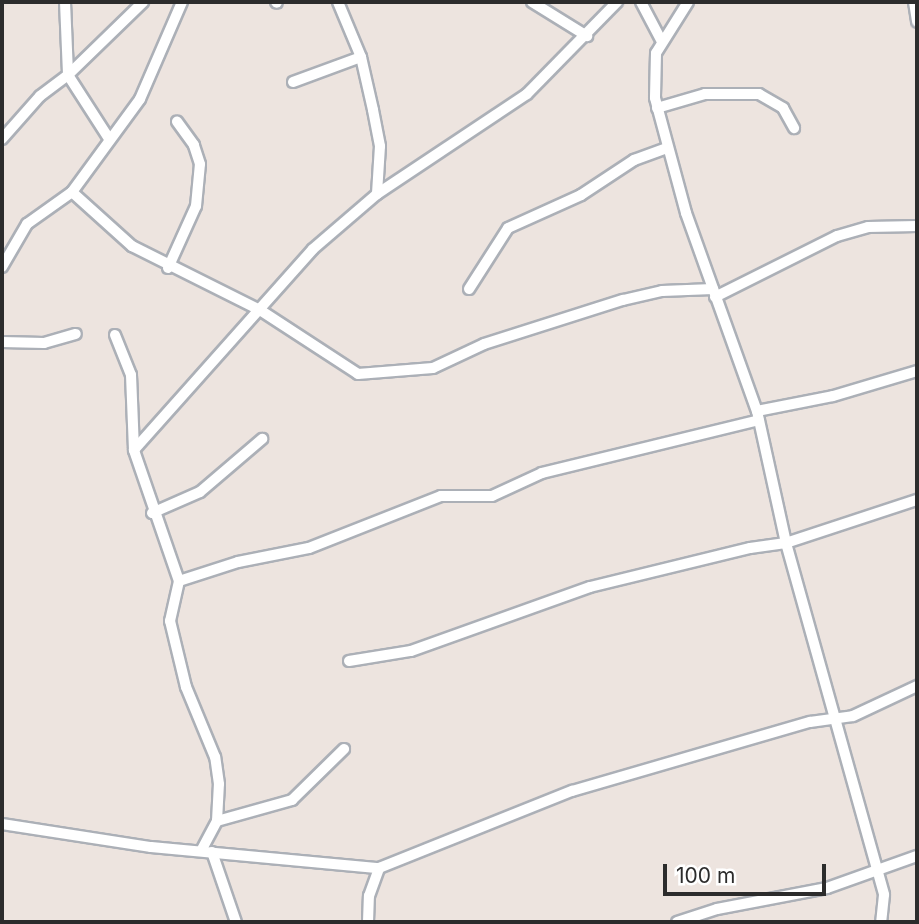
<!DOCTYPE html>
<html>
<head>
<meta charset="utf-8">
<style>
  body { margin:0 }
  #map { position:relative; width:919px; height:924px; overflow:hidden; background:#ede4df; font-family:Inter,sans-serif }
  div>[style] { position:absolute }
  .roads { filter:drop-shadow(2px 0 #acb0b7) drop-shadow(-2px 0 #acb0b7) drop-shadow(0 2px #acb0b7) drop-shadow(0 -2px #acb0b7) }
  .street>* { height:10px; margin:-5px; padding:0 5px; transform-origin:5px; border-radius:5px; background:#fff }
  span { translate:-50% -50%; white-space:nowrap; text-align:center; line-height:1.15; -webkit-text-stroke:5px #fff; paint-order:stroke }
  .frame { position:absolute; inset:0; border:4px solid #2c2c2c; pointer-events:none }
  .scale { position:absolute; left:663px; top:864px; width:163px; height:32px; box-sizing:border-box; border:4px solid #2c2c2c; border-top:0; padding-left:9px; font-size:21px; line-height:24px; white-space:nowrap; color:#2c2c2c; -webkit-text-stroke:5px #fff; paint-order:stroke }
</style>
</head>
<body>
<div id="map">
  <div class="roads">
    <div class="street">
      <i style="left:65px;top:2px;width:73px;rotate:87.6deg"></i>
      <i style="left:68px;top:75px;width:105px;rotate:-44.2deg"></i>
      <i style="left:276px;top:2px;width:1px;rotate:45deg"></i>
      <i style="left:338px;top:2px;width:60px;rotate:67.3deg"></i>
      <i style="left:361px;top:57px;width:54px;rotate:77.2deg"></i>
      <i style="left:373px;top:110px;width:37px;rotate:79deg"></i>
      <i style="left:380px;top:146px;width:48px;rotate:93.6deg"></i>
      <i style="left:532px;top:2px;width:65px;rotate:31.7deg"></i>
      <i style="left:641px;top:2px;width:43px;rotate:62.2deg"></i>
      <i style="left:688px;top:2px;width:60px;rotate:122.1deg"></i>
      <i style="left:656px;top:53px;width:45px;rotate:91.3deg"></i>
      <i style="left:655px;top:98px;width:119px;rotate:74.9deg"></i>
      <i style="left:686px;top:213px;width:210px;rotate:70.3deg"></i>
      <i style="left:757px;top:411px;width:135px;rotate:77.6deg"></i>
      <i style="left:786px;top:543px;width:365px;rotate:74.4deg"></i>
      <i style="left:884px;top:895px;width:27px;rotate:96deg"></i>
      <i style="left:914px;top:2px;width:20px;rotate:81deg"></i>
      <i style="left:293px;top:82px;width:72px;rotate:-20.2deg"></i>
      <i style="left:657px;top:108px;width:50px;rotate:-16.3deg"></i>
      <i style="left:705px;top:94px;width:54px"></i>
      <i style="left:759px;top:94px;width:28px;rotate:30deg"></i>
      <i style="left:783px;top:108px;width:23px;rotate:61deg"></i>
      <i style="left:2px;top:139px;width:57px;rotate:-48.5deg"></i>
      <i style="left:40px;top:96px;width:35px;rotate:-37deg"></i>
      <i style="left:68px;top:75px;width:74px;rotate:57.2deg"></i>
      <i style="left:72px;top:192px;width:81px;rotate:42deg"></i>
      <i style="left:132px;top:246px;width:143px;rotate:26.6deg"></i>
      <i style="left:260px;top:310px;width:117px;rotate:33.1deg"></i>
      <i style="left:358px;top:374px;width:75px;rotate:-4.6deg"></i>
      <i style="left:433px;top:368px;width:56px;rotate:-25.2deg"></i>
      <i style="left:484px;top:344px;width:146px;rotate:-17.6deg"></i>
      <i style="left:623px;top:300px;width:40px;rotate:-13deg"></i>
      <i style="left:662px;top:291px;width:51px;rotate:-2.2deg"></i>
      <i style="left:2px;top:267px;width:50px;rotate:-59.8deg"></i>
      <i style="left:27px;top:224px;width:55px;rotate:-35.4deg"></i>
      <i style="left:72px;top:192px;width:115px;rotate:-53.8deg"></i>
      <i style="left:140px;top:99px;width:106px;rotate:-66.6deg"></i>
      <i style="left:168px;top:268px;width:68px;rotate:-65.7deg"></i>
      <i style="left:196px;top:206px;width:42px;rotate:-84.6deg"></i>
      <i style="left:200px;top:164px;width:20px;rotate:-108deg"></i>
      <i style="left:194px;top:145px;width:29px;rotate:-126deg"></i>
      <i style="left:469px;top:289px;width:72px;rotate:-57.4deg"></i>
      <i style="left:508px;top:228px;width:80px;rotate:-24.3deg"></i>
      <i style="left:581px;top:195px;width:64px;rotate:-33.4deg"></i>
      <i style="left:634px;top:160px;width:35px;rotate:-20deg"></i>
      <i style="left:715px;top:297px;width:136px;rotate:-26.6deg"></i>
      <i style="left:837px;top:236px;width:32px;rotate:-16deg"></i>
      <i style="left:868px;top:227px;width:49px;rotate:-1.2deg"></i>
      <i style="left:115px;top:335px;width:43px;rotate:68.2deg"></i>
      <i style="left:131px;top:375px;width:75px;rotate:87.7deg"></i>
      <i style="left:2px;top:342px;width:42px;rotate:1.4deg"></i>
      <i style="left:44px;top:343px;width:33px;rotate:-16deg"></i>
      <i style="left:757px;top:411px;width:77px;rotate:-11.2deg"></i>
      <i style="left:833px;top:396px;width:88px;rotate:-16.6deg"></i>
      <i style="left:152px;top:513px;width:52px;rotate:-23.6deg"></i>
      <i style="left:200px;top:492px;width:82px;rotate:-40.5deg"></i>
      <i style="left:179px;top:581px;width:139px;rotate:-109deg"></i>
      <i style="left:134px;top:450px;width:269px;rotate:-48.3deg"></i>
      <i style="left:313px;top:249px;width:84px;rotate:-40.7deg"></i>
      <i style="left:377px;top:194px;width:180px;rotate:-33.7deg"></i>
      <i style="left:527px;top:94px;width:129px;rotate:-45.6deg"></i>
      <i style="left:349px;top:661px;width:63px;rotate:-9.2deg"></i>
      <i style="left:411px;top:651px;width:190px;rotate:-19.7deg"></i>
      <i style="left:590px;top:587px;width:165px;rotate:-13.7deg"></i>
      <i style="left:750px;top:548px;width:36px;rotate:-8deg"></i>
      <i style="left:786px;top:543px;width:138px;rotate:-18.2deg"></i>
      <i style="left:217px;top:821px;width:78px;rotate:-15.6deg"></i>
      <i style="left:292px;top:800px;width:73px;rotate:-44.4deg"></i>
      <i style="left:2px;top:824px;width:151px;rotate:8.8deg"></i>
      <i style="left:151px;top:847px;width:229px;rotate:5.3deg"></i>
      <i style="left:379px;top:868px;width:208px;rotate:-21.8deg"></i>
      <i style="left:572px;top:791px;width:248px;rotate:-16.2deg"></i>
      <i style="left:810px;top:722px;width:43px;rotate:-7.9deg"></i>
      <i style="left:853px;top:716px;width:71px;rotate:-25.1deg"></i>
      <i style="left:201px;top:851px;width:34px;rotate:-62deg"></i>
      <i style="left:217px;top:821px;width:37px;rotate:-87deg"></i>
      <i style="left:219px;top:784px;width:27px;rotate:-98deg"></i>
      <i style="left:215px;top:757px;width:76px;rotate:-112.5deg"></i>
      <i style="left:186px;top:687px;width:68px;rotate:-103.6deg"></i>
      <i style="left:170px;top:621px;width:41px;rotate:-77.3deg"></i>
      <i style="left:179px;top:581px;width:62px;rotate:-17.9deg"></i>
      <i style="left:238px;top:562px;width:72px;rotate:-11.2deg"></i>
      <i style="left:309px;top:548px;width:142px;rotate:-21.5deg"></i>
      <i style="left:441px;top:496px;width:51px"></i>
      <i style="left:492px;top:496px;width:55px;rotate:-24.7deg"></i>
      <i style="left:542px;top:473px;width:223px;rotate:-13.7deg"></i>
      <i style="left:212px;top:852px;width:74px;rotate:71.1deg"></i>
      <i style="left:368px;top:922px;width:26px;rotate:-88deg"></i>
      <i style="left:369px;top:896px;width:30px;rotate:-70deg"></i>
      <i style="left:677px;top:922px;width:42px;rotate:-18deg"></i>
      <i style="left:717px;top:909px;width:112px;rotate:-10.8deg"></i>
      <i style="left:827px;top:888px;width:96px;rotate:-19.6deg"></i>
    </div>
  </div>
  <div class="frame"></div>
  <div class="scale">100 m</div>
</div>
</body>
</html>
